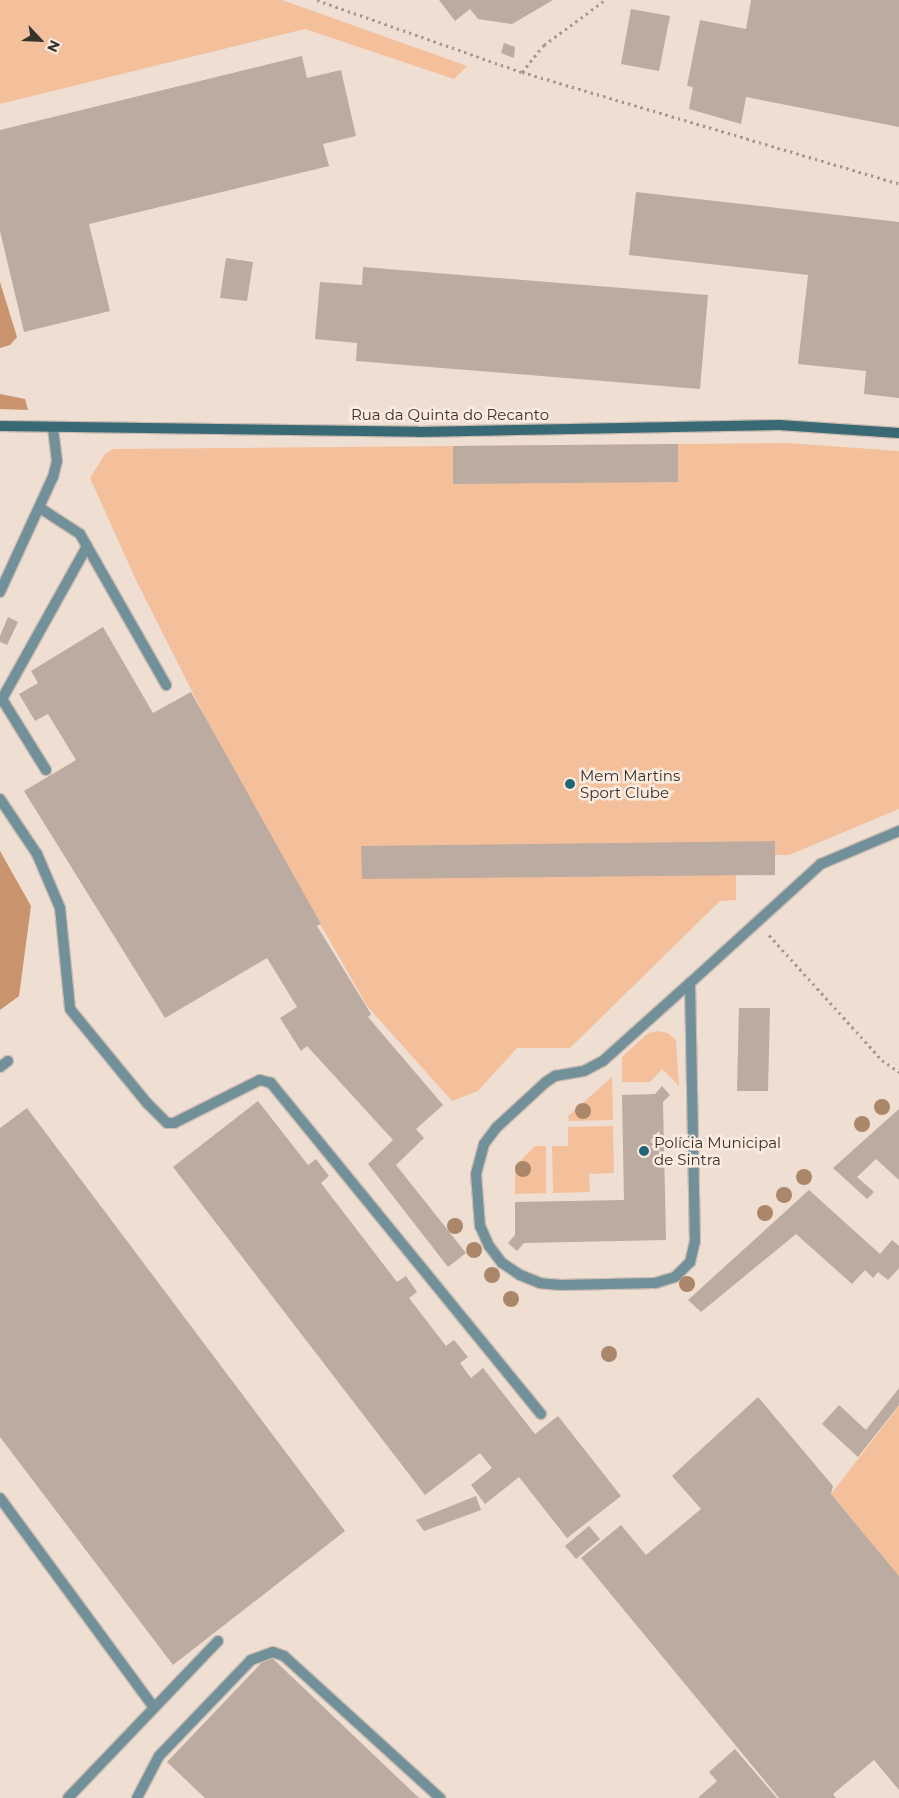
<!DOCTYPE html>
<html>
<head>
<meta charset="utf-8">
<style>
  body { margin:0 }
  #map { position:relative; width:899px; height:1798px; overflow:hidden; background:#efded2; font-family:Montserrat,sans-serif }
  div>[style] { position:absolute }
  .green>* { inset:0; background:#f4c09c }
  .forest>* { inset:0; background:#c9936d }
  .building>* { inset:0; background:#bbaba0 }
  .path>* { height:3px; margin-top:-1.5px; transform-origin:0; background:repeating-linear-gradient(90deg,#a4988f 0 2.5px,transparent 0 6.5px) }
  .roads { filter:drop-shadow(1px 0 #cabcb1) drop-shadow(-1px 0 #cabcb1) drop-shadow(0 1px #cabcb1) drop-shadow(0 -1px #cabcb1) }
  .lane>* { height:10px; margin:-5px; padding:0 5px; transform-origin:5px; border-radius:5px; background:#719099 }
  .secondary>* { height:10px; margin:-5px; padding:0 5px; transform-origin:5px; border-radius:5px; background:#386975 }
  .trees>* { width:16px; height:16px; margin:-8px; border-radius:50%; background:#ab876a }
  .dots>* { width:14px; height:14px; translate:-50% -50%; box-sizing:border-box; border:2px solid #fcebdf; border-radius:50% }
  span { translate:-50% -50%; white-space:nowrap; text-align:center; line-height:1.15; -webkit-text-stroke:5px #fcebdf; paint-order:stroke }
  .street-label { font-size:15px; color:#38322d }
  .poi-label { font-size:15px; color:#38322d }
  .left { translate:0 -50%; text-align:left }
  .north { position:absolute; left:15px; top:15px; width:50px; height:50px; -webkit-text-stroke:4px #fcebdf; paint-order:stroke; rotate:115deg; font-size:14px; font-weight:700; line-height:20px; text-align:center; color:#38322d }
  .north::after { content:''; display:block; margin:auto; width:18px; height:22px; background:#38322d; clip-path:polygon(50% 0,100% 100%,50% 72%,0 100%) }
</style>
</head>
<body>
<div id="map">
  <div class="green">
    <i style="clip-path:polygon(0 0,282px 0,467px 66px,454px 79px,305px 29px,0 104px)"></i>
    <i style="clip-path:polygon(787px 443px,899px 451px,899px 809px,789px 855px,775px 855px,775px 875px,736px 875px,736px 900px,720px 901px,570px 1048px,517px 1048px,478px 1091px,452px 1101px,367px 1006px,226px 759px,135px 578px,90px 478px,105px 454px,113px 449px)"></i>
    <i style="clip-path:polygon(658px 1031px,668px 1033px,676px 1040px,679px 1086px,662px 1069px,650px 1082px,622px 1082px,622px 1057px,648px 1033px)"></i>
    <i style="clip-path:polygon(612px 1077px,613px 1120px,569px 1121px,568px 1116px)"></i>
    <i style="clip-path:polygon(613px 1126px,614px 1173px,589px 1174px,590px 1192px,553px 1193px,552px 1146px,568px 1146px,568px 1127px)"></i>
    <i style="clip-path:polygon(535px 1146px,546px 1146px,546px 1193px,515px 1194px,515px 1166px)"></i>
    <i style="clip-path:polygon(899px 1406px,899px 1576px,831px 1494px)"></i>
  </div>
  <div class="forest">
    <i style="clip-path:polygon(0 282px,17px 337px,10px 345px,0 348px)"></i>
    <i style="clip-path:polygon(0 394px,25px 399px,28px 410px,0 409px)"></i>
    <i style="clip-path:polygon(0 851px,31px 906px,19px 996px,0 1010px)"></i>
  </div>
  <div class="building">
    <i style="clip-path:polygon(439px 0,553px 0,512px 24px,478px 19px,470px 9px,455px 21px)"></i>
    <i style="clip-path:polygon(751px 0,899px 0,899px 127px,746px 97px,741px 124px,689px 109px,693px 87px,687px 86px,700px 20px,746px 29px)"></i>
    <i style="clip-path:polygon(631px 9px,670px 16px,659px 71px,621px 64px)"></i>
    <i style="clip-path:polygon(504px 43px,515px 47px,514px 58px,501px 53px)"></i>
    <i style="clip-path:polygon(302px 56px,307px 78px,341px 70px,356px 136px,323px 144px,329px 166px,89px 224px,110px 311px,24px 332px,0 231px,0 130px)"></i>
    <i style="clip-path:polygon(636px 192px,899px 222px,899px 398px,864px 394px,866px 371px,798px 364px,808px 275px,629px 255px)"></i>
    <i style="clip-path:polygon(226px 258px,253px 262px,247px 301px,220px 298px)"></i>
    <i style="clip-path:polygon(363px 267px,708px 295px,700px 389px,356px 361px,357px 343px,315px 339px,320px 282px,362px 285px)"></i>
    <i style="clip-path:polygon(678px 444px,678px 482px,453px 484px,453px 446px)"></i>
    <i style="clip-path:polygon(8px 617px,18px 622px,7px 645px,0 642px,0 636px)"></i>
    <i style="clip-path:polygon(103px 627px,153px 713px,191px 692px,321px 924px,317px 926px,371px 1014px,368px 1017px,443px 1105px,416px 1129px,424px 1138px,396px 1165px,466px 1253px,448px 1267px,368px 1164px,393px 1140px,307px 1046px,301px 1051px,280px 1018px,297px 1007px,267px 958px,165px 1018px,24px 791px,76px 760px,48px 714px,35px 721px,19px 694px,38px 683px,31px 671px)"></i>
    <i style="clip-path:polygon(775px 841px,775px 875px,362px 879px,361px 846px)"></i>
    <i style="clip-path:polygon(739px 1008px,770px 1008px,768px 1091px,737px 1091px)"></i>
    <i style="clip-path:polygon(662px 1086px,670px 1095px,663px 1102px,666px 1240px,524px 1243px,517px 1251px,508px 1243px,515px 1235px,515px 1202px,624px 1200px,622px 1095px,655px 1094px)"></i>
    <i style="clip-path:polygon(258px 1101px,308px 1165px,316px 1159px,329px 1176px,321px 1183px,397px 1282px,406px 1276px,417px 1292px,409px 1298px,446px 1346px,454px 1340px,468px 1357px,460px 1363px,471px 1378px,483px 1368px,535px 1434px,558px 1416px,621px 1496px,567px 1538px,519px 1477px,485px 1504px,471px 1485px,492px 1468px,480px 1453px,425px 1495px,173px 1167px)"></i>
    <i style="clip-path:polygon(27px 1108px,345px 1531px,173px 1665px,0 1437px,0 1128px)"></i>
    <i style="clip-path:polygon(899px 1109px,899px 1180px,876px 1159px,857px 1177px,874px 1192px,867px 1199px,833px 1168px)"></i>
    <i style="clip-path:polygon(809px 1190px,880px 1254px,892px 1240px,899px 1246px,899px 1268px,888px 1280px,878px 1272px,873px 1278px,865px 1270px,852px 1284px,796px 1234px,701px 1312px,688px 1300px)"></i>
    <i style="clip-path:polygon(899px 1388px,899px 1405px,858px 1457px,822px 1424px,839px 1405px,866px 1430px)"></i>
    <i style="clip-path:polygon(758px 1397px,833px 1486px,831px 1494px,899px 1576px,899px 1790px,874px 1760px,833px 1794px,836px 1798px,779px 1798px,581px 1558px,621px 1525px,646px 1555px,701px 1509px,672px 1476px)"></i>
    <i style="clip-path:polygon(476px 1496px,481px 1510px,424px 1531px,416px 1520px)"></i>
    <i style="clip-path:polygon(589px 1526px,600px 1539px,576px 1559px,565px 1546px)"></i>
    <i style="clip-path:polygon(269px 1655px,419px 1798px,205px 1798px,167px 1762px)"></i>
    <i style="clip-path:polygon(735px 1749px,777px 1798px,698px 1798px,717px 1781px,709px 1772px)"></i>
  </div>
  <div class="path">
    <i style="left:317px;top:0;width:217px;rotate:19.4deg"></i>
    <i style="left:522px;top:72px;width:35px;rotate:-51deg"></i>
    <i style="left:544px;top:45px;width:76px;rotate:-36.4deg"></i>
    <i style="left:522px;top:72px;width:393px;rotate:16.5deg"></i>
    <i style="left:769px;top:935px;width:169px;rotate:47.9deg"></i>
    <i style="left:882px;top:1060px;width:21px;rotate:35deg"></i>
  </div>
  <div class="roads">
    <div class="lane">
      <i style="left:40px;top:508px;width:48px;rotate:33deg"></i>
      <i style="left:80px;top:534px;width:174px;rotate:60.3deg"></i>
      <i style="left:0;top:592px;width:127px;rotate:-65.3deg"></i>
      <i style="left:53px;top:477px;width:16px;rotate:-76deg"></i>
      <i style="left:57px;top:461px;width:34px;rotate:-97deg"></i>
      <i style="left:46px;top:770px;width:84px;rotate:-121.8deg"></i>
      <i style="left:2px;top:699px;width:175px;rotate:-60.9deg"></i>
      <i style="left:0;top:799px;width:66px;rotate:56.1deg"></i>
      <i style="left:37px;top:854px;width:59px;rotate:66.9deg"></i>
      <i style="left:60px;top:908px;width:101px;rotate:84.3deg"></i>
      <i style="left:70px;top:1009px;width:122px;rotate:50.7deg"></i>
      <i style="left:147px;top:1103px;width:28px;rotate:45deg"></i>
      <i style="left:167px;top:1123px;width:7px"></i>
      <i style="left:174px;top:1123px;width:96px;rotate:-26.6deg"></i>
      <i style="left:260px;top:1080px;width:11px;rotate:15deg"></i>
      <i style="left:271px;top:1083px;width:427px;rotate:50.8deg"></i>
      <i style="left:690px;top:983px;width:258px;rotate:88.9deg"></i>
      <i style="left:695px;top:1241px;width:22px;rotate:103deg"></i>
      <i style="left:690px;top:1262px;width:21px;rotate:135deg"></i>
      <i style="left:675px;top:1277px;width:21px;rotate:163deg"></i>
      <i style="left:655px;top:1283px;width:94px;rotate:178.8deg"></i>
      <i style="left:561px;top:1285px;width:21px;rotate:-175deg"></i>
      <i style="left:540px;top:1283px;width:22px;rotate:-158deg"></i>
      <i style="left:520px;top:1275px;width:22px;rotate:-146deg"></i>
      <i style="left:502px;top:1263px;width:21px;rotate:-127deg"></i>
      <i style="left:489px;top:1246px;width:22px;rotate:-114deg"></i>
      <i style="left:480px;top:1226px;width:52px;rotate:-94.4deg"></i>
      <i style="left:476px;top:1174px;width:31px;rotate:-75deg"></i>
      <i style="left:484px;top:1144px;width:21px;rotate:-53deg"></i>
      <i style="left:497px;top:1127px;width:67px;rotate:-42.6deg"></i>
      <i style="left:546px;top:1082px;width:11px;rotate:-34deg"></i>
      <i style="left:555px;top:1076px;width:29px;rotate:-10deg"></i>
      <i style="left:584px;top:1071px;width:21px;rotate:-28deg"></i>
      <i style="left:603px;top:1061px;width:117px;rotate:-41.9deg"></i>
      <i style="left:690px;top:983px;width:177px;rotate:-42.3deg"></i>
      <i style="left:821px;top:864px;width:85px;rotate:-22.9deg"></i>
      <i style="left:0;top:1067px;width:10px;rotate:-37deg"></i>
      <i style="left:0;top:1498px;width:260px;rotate:53.7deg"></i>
      <i style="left:68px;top:1798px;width:217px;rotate:-46.3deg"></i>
      <i style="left:137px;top:1798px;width:47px;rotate:-62.4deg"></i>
      <i style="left:159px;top:1756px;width:133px;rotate:-46.2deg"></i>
      <i style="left:251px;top:1660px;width:23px;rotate:-20deg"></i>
      <i style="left:273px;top:1652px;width:12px;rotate:20deg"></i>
      <i style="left:284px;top:1656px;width:211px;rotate:42.3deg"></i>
    </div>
    <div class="secondary">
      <i style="left:0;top:426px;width:418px;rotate:0.8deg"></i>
      <i style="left:418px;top:432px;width:361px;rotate:-1.1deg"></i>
      <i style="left:779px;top:425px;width:120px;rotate:3.8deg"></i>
    </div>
  </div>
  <div class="trees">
    <i style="left:882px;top:1107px"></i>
    <i style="left:583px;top:1111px"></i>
    <i style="left:862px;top:1124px"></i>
    <i style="left:523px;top:1169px"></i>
    <i style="left:804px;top:1177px"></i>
    <i style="left:784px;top:1195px"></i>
    <i style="left:765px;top:1213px"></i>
    <i style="left:455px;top:1226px"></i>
    <i style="left:474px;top:1250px"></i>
    <i style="left:492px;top:1275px"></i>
    <i style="left:687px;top:1284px"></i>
    <i style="left:511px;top:1299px"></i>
    <i style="left:609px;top:1354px"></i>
  </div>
  <div class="dots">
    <i style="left:570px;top:784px;background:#206676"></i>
    <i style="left:644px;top:1151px;background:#206676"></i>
  </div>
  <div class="street-label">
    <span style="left:450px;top:415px">Rua da Quinta do Recanto</span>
  </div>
  <div class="poi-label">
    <span class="left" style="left:580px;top:784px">Mem Martins<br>Sport Clube</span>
    <span class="left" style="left:654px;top:1151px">Polícia Municipal<br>de Sintra</span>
  </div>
  <div class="north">N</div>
</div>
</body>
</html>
